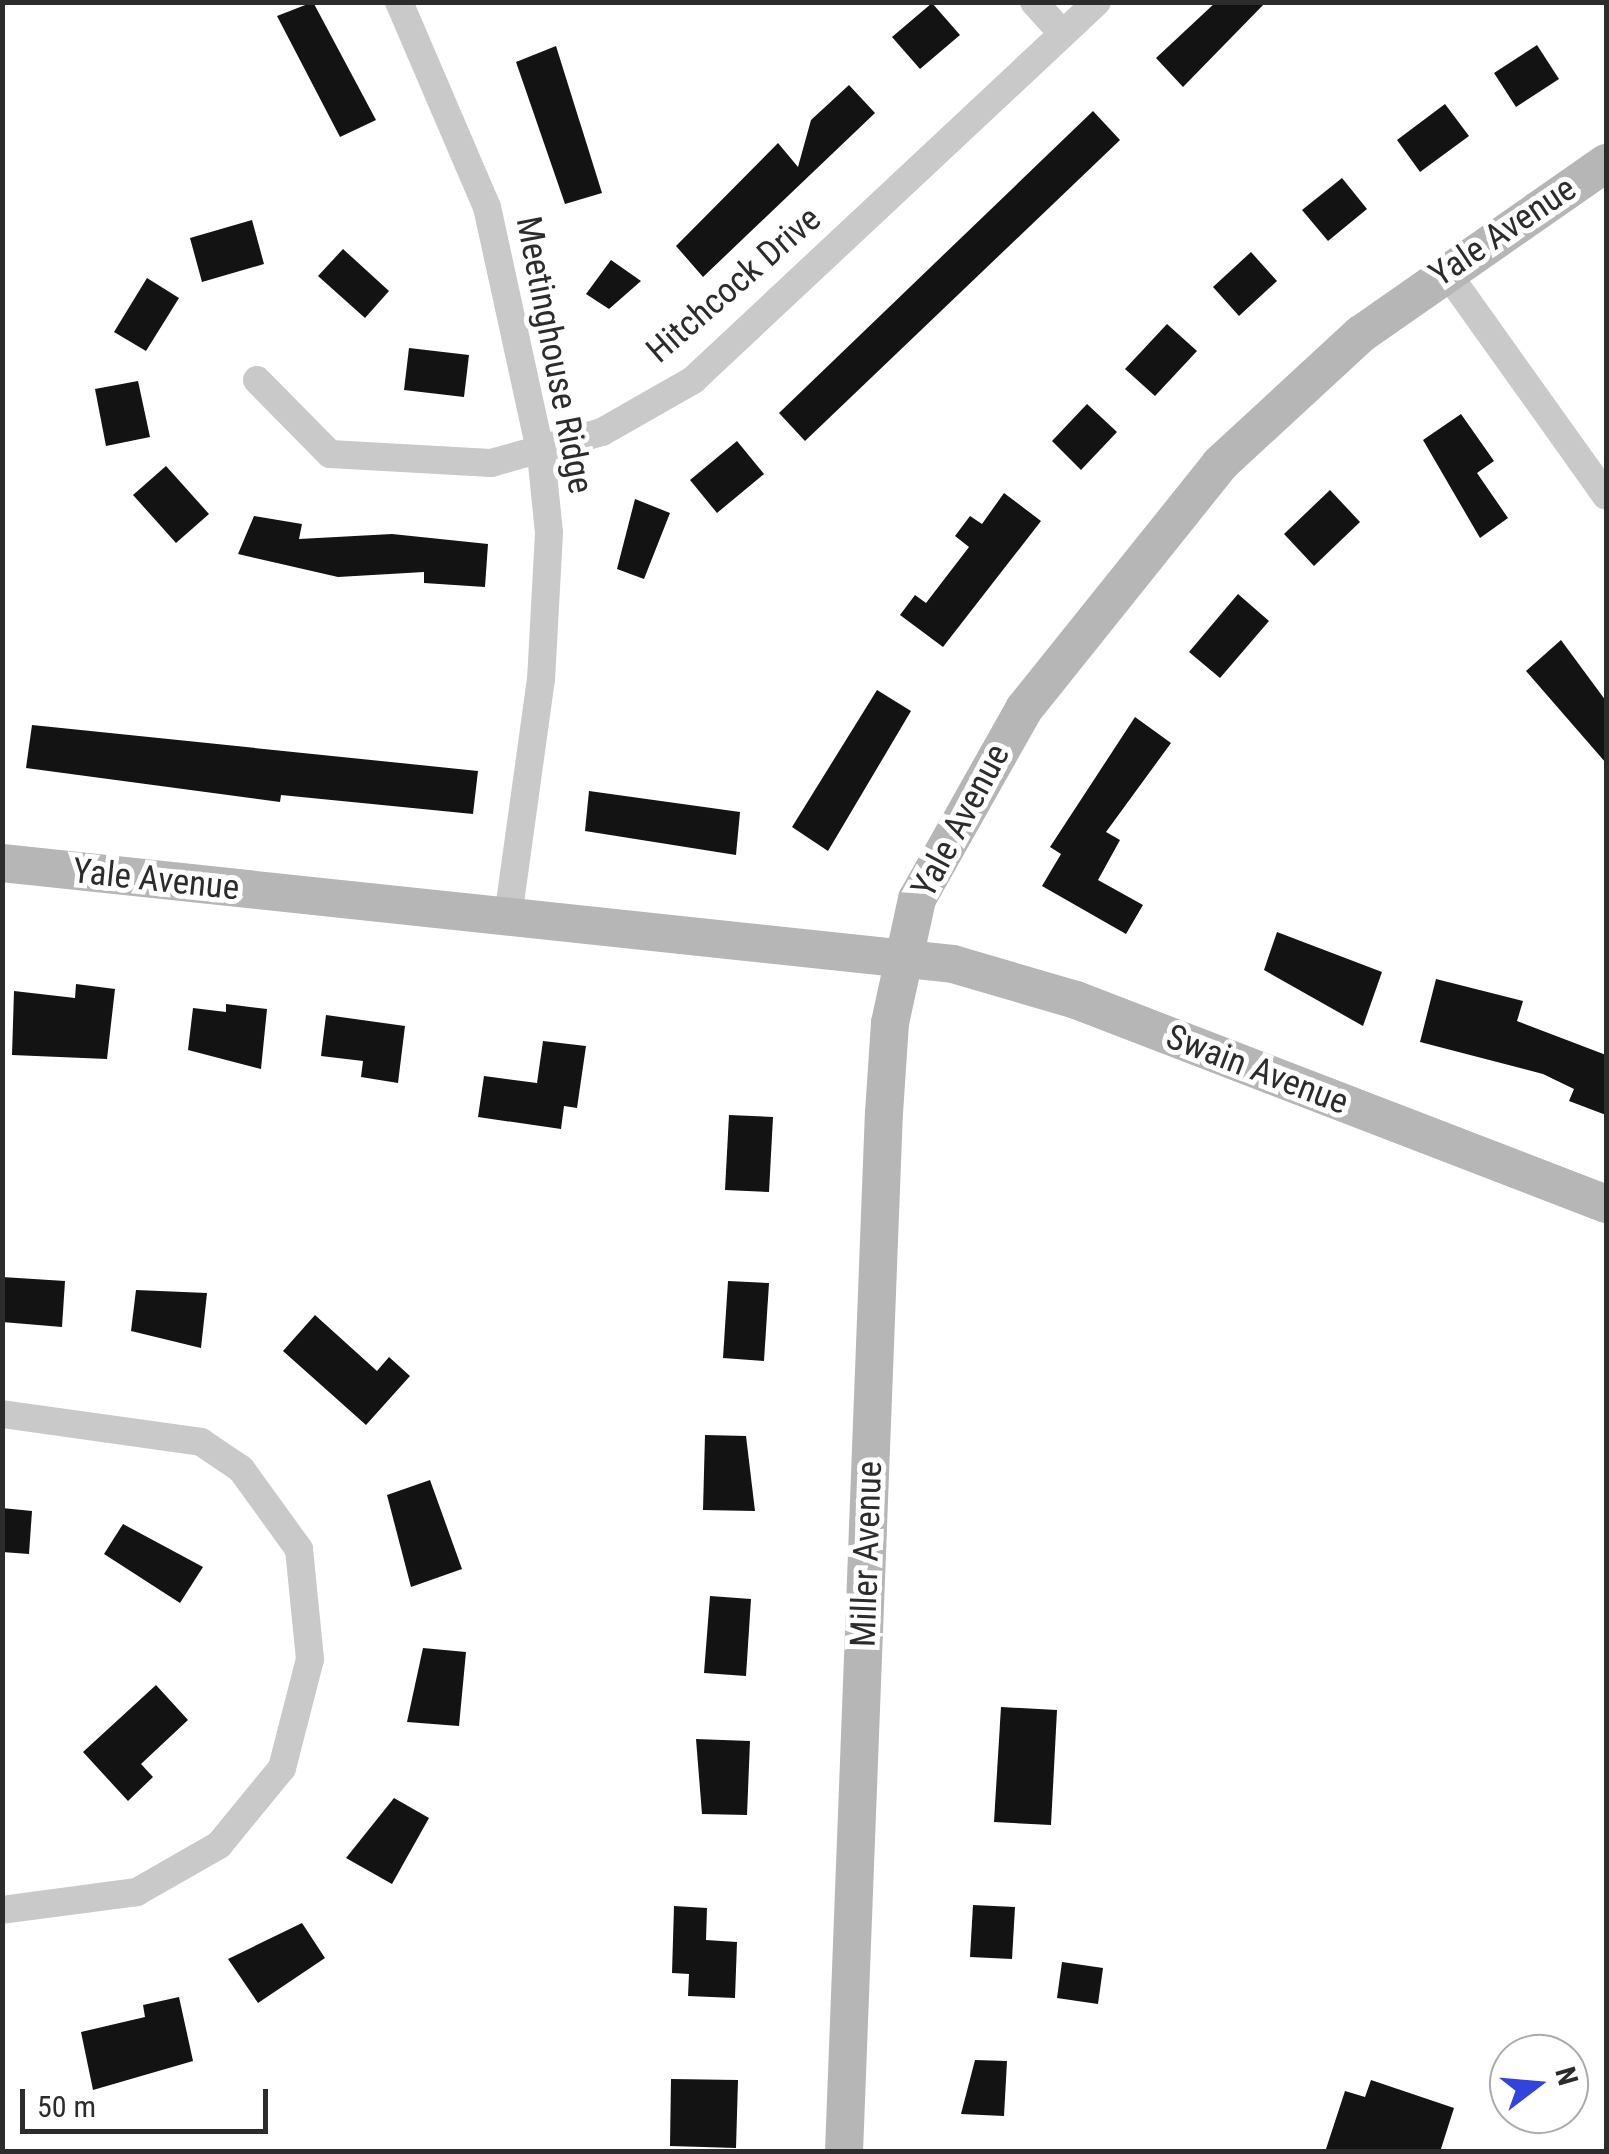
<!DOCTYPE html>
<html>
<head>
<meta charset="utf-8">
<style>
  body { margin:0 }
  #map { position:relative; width:1609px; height:2154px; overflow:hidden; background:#fff; font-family:"Roboto Condensed",sans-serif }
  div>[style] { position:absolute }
  .building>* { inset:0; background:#131313 }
  .street>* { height:28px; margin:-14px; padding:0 14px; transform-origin:14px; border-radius:14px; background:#c9c9c9 }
  .secondary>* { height:38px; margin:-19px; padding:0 19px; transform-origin:19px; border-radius:19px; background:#b6b6b6 }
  span { translate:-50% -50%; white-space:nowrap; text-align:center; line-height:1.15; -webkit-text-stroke:10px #fff; paint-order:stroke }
  .street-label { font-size:35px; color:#2c2c2c }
  .frame { position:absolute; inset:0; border:5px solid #2c2c2c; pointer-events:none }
  .north { position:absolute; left:1489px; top:2034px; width:100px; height:100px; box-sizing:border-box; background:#fff; border:2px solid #ababab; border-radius:50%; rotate:74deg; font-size:28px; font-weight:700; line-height:40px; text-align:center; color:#2c2c2c }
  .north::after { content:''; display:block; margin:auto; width:35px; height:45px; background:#3343de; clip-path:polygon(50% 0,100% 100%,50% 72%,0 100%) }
  .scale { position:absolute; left:20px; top:2089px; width:248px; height:45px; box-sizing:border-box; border:5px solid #2c2c2c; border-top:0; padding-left:12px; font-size:30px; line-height:35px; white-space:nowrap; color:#2c2c2c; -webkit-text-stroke:8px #fff; paint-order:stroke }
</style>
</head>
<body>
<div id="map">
  <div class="building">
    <i style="clip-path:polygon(313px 2px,376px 120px,340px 137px,277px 16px)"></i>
    <i style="clip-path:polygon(1216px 2px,1266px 2px,1183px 87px,1156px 58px)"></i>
    <i style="clip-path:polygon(932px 3px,960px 35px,920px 69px,892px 37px)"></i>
    <i style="clip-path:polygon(1537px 45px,1559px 79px,1516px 107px,1494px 73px)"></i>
    <i style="clip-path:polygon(556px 46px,602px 193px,565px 204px,516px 62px)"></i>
    <i style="clip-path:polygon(849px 85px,875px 113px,703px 277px,676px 246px,778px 143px,798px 167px,811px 120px)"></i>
    <i style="clip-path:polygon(1445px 104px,1469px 136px,1420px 172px,1397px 140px)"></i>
    <i style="clip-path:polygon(1093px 111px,1120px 140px,805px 441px,779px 413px)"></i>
    <i style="clip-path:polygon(1342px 178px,1367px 209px,1328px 241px,1302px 210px)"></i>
    <i style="clip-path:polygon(252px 220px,264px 264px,202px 282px,190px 238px)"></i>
    <i style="clip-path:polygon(343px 249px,389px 291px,365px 318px,318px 276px)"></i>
    <i style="clip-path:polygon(1251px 252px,1277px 281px,1239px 316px,1213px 287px)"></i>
    <i style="clip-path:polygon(611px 260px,641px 281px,609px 309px,586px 294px)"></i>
    <i style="clip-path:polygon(147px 278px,179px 298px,146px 351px,114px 332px)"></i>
    <i style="clip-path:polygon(1167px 324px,1197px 351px,1155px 396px,1125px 369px)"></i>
    <i style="clip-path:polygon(409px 348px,469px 355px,464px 397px,404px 390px)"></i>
    <i style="clip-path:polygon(138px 381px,150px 437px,106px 446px,95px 389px)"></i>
    <i style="clip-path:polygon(1087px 404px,1117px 432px,1081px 470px,1052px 441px)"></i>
    <i style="clip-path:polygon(1461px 414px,1494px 461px,1477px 473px,1508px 518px,1480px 538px,1423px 440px)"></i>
    <i style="clip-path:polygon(737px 441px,764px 474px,717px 513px,690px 480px)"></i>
    <i style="clip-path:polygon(166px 466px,209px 514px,176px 543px,133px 495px)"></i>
    <i style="clip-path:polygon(1330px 490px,1360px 522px,1314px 566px,1284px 534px)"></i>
    <i style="clip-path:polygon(1004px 493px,1041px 521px,943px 647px,900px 615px,915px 595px,926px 603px,969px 547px,955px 536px,970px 516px,982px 524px)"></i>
    <i style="clip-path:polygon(635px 499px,670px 513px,644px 579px,617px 569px)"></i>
    <i style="clip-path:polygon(254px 516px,302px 524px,299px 539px,392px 534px,488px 544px,485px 587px,424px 583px,424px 572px,338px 577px,238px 554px)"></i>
    <i style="clip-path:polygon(1238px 594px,1269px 621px,1220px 678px,1189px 652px)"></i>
    <i style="clip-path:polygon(1561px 640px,1606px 701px,1606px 763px,1526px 671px)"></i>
    <i style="clip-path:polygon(877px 690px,911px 711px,828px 851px,792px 827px)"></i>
    <i style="clip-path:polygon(1135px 717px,1171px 743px,1106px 832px,1120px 840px,1098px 880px,1143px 905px,1126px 934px,1042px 886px,1061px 854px,1050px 847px)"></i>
    <i style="clip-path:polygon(32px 725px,478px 771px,473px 814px,281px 795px,280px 802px,26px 768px)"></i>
    <i style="clip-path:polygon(589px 791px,740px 812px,736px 855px,585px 831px)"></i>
    <i style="clip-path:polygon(1277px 932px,1382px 972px,1363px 1026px,1264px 970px)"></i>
    <i style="clip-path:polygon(1436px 979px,1523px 1001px,1517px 1021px,1606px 1055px,1606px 1115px,1569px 1101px,1574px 1089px,1543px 1074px,1420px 1042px)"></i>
    <i style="clip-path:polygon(76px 984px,115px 989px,107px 1059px,12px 1055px,14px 991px,75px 998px)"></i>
    <i style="clip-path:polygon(226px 1004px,267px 1009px,261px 1069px,188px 1050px,193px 1008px,226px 1012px)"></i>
    <i style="clip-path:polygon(326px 1015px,405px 1026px,398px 1083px,361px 1077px,363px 1061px,321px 1056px)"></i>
    <i style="clip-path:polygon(543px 1041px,586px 1046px,577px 1108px,564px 1106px,561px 1129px,478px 1117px,484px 1076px,537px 1083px)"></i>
    <i style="clip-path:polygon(729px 1115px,773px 1117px,769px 1192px,725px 1190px)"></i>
    <i style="clip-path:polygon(2px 1277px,65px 1281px,62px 1327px,2px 1322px)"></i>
    <i style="clip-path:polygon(728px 1281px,769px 1283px,764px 1361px,723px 1358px)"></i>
    <i style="clip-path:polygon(136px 1290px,207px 1293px,201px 1348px,131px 1331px)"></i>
    <i style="clip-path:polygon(315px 1315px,377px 1371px,389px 1357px,410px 1376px,366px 1425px,283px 1351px)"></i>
    <i style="clip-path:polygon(705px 1435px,746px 1436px,755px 1511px,703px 1510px)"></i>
    <i style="clip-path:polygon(430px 1480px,462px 1569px,411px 1587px,387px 1495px)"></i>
    <i style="clip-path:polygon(2px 1508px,32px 1511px,29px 1554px,2px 1552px)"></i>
    <i style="clip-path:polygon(123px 1524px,203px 1567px,180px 1603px,104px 1554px)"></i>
    <i style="clip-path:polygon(710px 1596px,751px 1599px,746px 1676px,704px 1673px)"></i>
    <i style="clip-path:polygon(423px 1648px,466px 1652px,459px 1726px,407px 1722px)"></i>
    <i style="clip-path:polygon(156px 1685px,188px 1720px,141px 1764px,153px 1777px,128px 1801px,83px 1752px)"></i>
    <i style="clip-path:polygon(1001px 1707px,1057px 1710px,1051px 1825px,994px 1822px)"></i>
    <i style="clip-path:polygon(696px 1739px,750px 1741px,747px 1815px,702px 1814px)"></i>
    <i style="clip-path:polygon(394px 1798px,429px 1818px,392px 1884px,346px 1858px)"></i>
    <i style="clip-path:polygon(973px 1905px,1015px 1907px,1012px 1959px,970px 1957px)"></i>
    <i style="clip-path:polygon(674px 1906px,707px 1908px,706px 1940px,737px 1942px,735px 1998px,688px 1996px,689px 1974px,672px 1973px)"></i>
    <i style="clip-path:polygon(302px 1923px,325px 1958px,258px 2003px,228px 1959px)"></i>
    <i style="clip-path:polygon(1062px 1962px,1103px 1968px,1098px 2004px,1057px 1998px)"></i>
    <i style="clip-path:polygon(179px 1997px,193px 2061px,93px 2090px,81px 2032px,145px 2017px,143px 2005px)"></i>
    <i style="clip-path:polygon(975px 2060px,1007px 2061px,1004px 2116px,961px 2114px)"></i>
    <i style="clip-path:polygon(671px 2079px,738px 2080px,736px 2148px,670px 2146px)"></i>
    <i style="clip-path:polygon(1371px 2080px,1454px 2108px,1440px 2152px,1325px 2152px,1345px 2091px,1365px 2097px)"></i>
  </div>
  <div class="street">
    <i style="left:399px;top:2px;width:223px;rotate:66.8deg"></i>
    <i style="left:487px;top:207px;width:253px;rotate:77.7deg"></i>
    <i style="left:541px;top:454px;width:79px;rotate:84.2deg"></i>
    <i style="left:549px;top:533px;width:146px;rotate:93.1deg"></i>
    <i style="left:541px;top:679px;width:241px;rotate:97.9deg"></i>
    <i style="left:1034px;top:2px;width:43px;rotate:47.8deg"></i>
    <i style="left:1445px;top:270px;width:277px;rotate:54.5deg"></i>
    <i style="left:257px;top:380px;width:104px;rotate:45.4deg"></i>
    <i style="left:330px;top:454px;width:161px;rotate:3.2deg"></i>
    <i style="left:491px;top:463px;width:115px;rotate:-15.6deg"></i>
    <i style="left:602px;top:432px;width:105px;rotate:-29.7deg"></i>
    <i style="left:693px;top:380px;width:553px;rotate:-43.1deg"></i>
    <i style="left:2px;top:1414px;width:201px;rotate:8deg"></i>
    <i style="left:201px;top:1442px;width:48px;rotate:34deg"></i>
    <i style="left:241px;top:1469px;width:99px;rotate:54.1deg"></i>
    <i style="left:299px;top:1549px;width:111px;rotate:84.3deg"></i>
    <i style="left:310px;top:1659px;width:113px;rotate:104.4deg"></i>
    <i style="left:282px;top:1768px;width:99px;rotate:129.3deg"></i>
    <i style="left:219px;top:1845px;width:95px;rotate:150.2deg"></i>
    <i style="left:137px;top:1892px;width:136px;rotate:172.4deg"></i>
  </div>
  <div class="secondary">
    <i style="left:2px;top:863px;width:956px;rotate:6.06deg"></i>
    <i style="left:953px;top:964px;width:128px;rotate:16.3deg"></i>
    <i style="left:1076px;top:1000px;width:568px;rotate:21.05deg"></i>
    <i style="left:844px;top:2152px;width:1040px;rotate:-87.8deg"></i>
    <i style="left:884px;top:1113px;width:90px;rotate:-86.2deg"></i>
    <i style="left:890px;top:1023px;width:127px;rotate:-77.7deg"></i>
    <i style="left:917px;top:899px;width:218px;rotate:-60.6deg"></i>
    <i style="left:1024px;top:709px;width:314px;rotate:-51.3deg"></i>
    <i style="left:1220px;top:464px;width:192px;rotate:-42.7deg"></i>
    <i style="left:1361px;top:334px;width:299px;rotate:-34.9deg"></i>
  </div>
  <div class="street-label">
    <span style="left:1503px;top:232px;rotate:-34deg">Yale Avenue</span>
    <span style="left:734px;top:285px;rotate:-41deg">Hitchcock Drive</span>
    <span style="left:554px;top:355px;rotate:79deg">Meetinghouse Ridge</span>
    <span style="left:961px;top:821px;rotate:-62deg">Yale Avenue</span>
    <span style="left:156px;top:880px;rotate:6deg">Yale Avenue</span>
    <span style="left:1257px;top:1070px;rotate:21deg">Swain Avenue</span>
    <span style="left:867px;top:1554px;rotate:-88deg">Miller Avenue</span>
  </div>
  <div class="frame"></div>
  <div class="north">N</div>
  <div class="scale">50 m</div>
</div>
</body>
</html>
